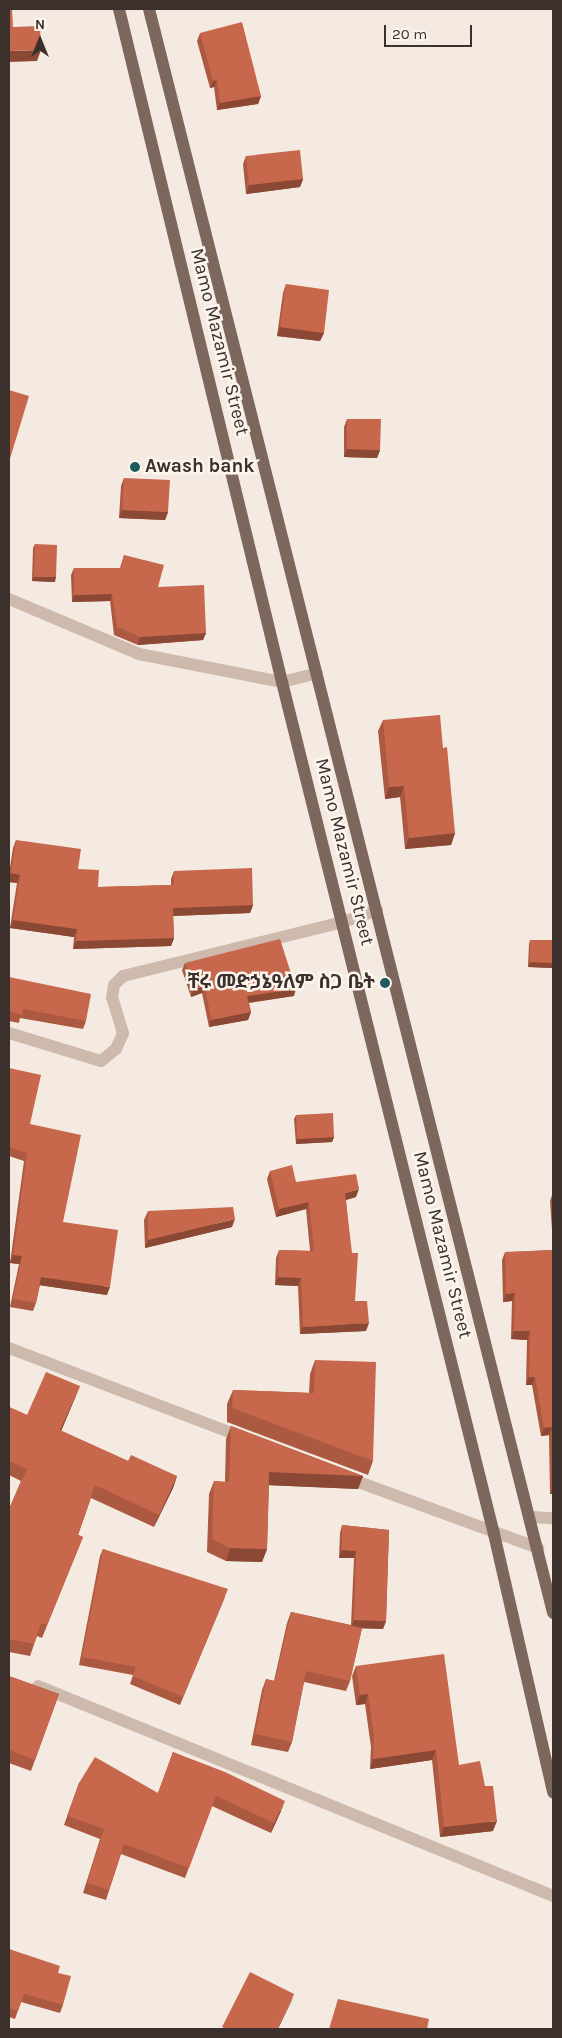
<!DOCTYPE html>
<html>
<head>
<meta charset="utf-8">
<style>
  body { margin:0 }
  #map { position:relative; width:562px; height:2038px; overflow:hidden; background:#f4eae1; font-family:Karla,"Noto Sans Ethiopic",sans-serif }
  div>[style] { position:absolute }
  .minor>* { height:12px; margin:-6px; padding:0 6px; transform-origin:6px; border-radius:6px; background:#cdbaac }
  .tertiary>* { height:12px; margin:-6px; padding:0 6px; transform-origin:6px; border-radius:6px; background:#cdbaac }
  .primary>* { height:12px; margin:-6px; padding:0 6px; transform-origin:6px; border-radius:6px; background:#7d665c }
  .wall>* { inset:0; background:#ab5940 }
  .shaded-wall>* { inset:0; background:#8b4834 }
  .building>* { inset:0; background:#c7674b }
  .dots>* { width:14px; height:14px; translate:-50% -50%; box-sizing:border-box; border:2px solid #fbf5ee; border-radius:50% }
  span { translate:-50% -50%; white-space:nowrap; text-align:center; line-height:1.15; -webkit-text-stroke:5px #fbf5ee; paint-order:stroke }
  .street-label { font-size:19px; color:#3b302b }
  .poi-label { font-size:19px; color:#3b302b; font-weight:700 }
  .left { translate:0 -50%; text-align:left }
  .right { translate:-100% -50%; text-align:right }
  .frame { position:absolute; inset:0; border:10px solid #3b302b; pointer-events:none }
  .north { position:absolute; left:15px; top:15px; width:50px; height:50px; -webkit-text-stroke:4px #fbf5ee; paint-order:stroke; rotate:0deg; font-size:14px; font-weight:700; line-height:20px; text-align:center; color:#3b302b }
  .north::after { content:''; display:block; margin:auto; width:18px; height:22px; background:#3b302b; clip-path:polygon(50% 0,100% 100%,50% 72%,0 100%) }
  .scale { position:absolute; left:384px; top:25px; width:88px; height:22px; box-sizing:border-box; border:2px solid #3b302b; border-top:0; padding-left:6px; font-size:15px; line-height:18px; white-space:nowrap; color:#3b302b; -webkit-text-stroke:4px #fbf5ee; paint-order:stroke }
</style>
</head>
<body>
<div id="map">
  <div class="minor">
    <i style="left:9px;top:599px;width:141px;rotate:22.9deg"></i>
    <i style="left:139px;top:654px;width:146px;rotate:11.1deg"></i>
    <i style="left:282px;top:682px;width:36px;rotate:-14deg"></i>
    <i style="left:9px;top:1033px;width:96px;rotate:16.9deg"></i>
    <i style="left:101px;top:1061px;width:19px;rotate:-39deg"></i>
    <i style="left:116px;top:1049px;width:17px;rotate:-66deg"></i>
    <i style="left:123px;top:1033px;width:37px;rotate:-107deg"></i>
    <i style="left:112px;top:998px;width:13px;rotate:-81deg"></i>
    <i style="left:114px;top:985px;width:13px;rotate:-45deg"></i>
    <i style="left:123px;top:976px;width:227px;rotate:-13.8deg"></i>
    <i style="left:343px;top:922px;width:36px;rotate:-19deg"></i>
    <i style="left:531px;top:1517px;width:22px;rotate:3deg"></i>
    <i style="left:38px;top:1686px;width:556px;rotate:22.18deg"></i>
  </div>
  <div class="tertiary">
    <i style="left:9px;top:1348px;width:253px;rotate:20.9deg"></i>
    <i style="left:345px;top:1477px;width:206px;rotate:20.2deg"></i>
  </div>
  <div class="primary">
    <i style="left:119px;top:9px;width:692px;rotate:76.39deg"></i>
    <i style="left:282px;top:682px;width:878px;rotate:76.03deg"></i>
    <i style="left:494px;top:1534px;width:265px;rotate:77.1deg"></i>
    <i style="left:149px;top:9px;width:1654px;rotate:75.86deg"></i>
  </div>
  <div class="wall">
    <i style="clip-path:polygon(200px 33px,261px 96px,258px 104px,217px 110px,214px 87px,210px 88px,197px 41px)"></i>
    <i style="clip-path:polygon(246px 156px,303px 179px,300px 187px,246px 194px,243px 164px)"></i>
    <i style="clip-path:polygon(286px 284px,324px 333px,320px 341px,277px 336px,283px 293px)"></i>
    <i style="clip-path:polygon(347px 419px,380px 450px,377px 458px,344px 457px,344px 427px)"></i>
    <i style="clip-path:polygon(124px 478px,168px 512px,165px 520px,119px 518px,121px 486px)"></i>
    <i style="clip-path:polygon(35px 544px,55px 582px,32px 581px,33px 548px)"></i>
    <i style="clip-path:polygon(124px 555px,206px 633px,203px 640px,138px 645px,114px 635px,110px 601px,72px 602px,71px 575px,74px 568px,120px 568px)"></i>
    <i style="clip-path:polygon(383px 720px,455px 833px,451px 845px,405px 849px,400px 797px,385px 799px,378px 731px)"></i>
    <i style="clip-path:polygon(16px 840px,78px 869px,98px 887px,171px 885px,171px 879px,174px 871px,253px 905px,250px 913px,173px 916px,174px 938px,171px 946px,73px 949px,74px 937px,10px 928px,17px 883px,9px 882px,9px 874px,13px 848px)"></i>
    <i style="clip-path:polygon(530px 940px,553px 940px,553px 968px,528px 967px,529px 944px)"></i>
    <i style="clip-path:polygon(185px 963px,294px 996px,249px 1003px,251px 1012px,248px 1020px,209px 1027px,202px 993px,191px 997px,182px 970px)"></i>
    <i style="clip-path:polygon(9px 977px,86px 1021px,83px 1029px,20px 1018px,19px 1023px,9px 1021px)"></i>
    <i style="clip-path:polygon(9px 1068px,30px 1124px,63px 1222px,107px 1295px,40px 1285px,36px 1303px,33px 1311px,10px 1307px,19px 1264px,10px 1263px,24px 1161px,9px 1156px)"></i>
    <i style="clip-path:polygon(296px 1115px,334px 1137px,332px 1142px,296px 1144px,294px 1119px)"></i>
    <i style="clip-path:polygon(270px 1171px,296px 1182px,356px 1197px,346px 1200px,355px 1301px,366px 1331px,300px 1334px,298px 1286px,275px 1285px,276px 1258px,279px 1250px,310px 1251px,306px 1209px,276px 1217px,267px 1179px)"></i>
    <i style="clip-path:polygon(553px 1192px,553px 1244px,550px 1201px)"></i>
    <i style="clip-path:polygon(148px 1211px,232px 1227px,145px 1248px,144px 1220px)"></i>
    <i style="clip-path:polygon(553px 1250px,553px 1494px,550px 1494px,549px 1435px,541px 1436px,532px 1385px,526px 1385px,527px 1340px,511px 1339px,512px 1301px,503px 1302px,502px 1260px,505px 1252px)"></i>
    <i style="clip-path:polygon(315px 1360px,373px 1461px,368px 1475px,227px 1422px,227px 1404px,233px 1390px,309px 1393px,310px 1374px)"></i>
    <i style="clip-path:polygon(80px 1386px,61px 1431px,128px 1461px,177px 1476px,173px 1488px,154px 1527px,91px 1498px,78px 1535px,83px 1537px,42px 1638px,37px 1636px,30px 1656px,9px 1652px,9px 1509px,21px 1481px,9px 1475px,9px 1407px,27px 1415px)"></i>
    <i style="clip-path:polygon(231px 1426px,363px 1476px,358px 1489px,269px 1485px,267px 1549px,262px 1562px,226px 1561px,207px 1552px,209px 1494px,214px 1481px,225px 1482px,226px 1439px)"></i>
    <i style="clip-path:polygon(342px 1525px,389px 1530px,386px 1621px,383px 1629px,362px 1628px,350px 1681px,346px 1691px,304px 1682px,292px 1742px,288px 1752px,251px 1745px,262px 1690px,266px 1679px,274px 1681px,287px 1623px,291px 1612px,351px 1625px,354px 1558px,339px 1558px,340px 1533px)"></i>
    <i style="clip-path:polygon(103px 1549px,225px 1597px,180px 1705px,130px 1684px,133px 1675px,79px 1665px,100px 1556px)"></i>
    <i style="clip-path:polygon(356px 1666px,459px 1765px,493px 1831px,440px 1837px,432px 1760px,370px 1769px,371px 1747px,365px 1704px,356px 1705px,352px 1676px)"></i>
    <i style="clip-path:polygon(9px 1676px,59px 1694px,31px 1771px,9px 1763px)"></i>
    <i style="clip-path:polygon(173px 1752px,281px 1811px,271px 1833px,212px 1806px,185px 1878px,121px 1854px,106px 1900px,83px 1893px,100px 1839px,64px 1825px,79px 1783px,158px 1793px)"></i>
    <i style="clip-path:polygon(9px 1949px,58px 1973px,63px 2005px,60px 2013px,21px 2002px,15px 2019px,9px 2017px)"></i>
  </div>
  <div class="shaded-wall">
    <i style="clip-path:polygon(41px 50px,37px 61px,9px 62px,9px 51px)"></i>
    <i style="clip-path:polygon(217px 80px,214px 87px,210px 88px,213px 81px)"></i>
    <i style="clip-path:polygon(261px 96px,258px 104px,217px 110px,220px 103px)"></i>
    <i style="clip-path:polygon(303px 179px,300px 187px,246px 194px,249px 185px)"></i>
    <i style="clip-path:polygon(280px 327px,324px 333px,320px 341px,277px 336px)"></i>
    <i style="clip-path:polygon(347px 449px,380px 450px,377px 458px,344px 457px)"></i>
    <i style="clip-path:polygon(122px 510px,168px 512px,165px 520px,119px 518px)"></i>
    <i style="clip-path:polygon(34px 577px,56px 577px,55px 582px,32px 581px)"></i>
    <i style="clip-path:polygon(112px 594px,110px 601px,72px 602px,74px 595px)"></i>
    <i style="clip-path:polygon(206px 633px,203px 640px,138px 645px,140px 637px)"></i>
    <i style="clip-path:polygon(404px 786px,400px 797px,385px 799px,389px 787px)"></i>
    <i style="clip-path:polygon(455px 833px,451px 845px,405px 849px,409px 838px)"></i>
    <i style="clip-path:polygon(11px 873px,20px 875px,17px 883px,9px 882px,9px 878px)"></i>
    <i style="clip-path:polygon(253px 905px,250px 913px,170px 916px,173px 908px)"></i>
    <i style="clip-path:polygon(13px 920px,77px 929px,74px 937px,10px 928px)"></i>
    <i style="clip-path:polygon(174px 938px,171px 946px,73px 949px,76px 941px)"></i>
    <i style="clip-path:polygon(530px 962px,553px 963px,553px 968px,528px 967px)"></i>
    <i style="clip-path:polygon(205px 986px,202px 993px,191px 997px,194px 989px)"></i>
    <i style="clip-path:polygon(296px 989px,294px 996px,245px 1003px,247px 996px)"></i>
    <i style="clip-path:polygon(251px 1012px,248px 1020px,209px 1027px,211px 1020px)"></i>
    <i style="clip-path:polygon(334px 1137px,332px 1142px,296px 1144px,297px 1139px)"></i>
    <i style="clip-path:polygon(359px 1189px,356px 1197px,342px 1201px,345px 1193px)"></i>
    <i style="clip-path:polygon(309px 1202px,306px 1209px,276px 1217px,279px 1209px)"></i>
    <i style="clip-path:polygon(235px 1219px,232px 1227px,145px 1248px,148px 1240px)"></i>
    <i style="clip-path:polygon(13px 1255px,22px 1256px,19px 1264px,10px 1263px)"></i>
    <i style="clip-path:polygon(41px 1277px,110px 1287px,107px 1295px,38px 1285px)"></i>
    <i style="clip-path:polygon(278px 1277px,301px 1278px,298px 1286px,275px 1285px)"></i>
    <i style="clip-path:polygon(515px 1293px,512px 1301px,503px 1302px,506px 1294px)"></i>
    <i style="clip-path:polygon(369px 1323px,366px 1331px,300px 1334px,303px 1327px)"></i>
    <i style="clip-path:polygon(514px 1331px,530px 1331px,527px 1340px,511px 1339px)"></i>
    <i style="clip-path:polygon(529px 1377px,535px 1377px,532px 1385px,526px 1385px)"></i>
    <i style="clip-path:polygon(80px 1386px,75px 1398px,56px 1443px,60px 1430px)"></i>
    <i style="clip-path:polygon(552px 1427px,549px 1435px,541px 1436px,544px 1428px)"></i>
    <i style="clip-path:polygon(269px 1472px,363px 1476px,358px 1489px,264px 1485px)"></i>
    <i style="clip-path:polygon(177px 1476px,173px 1488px,154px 1527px,159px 1515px)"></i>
    <i style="clip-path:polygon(553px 1487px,553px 1494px,550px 1494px)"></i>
    <i style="clip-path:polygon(230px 1548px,267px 1549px,262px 1562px,226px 1561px)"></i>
    <i style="clip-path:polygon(342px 1550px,356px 1551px,354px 1558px,339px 1558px)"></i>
    <i style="clip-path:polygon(354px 1620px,386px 1621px,383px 1629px,351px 1628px)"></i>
    <i style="clip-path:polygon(368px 1694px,365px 1704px,356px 1705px,360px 1695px)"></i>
    <i style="clip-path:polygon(436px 1750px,432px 1760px,370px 1769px,373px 1759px)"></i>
    <i style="clip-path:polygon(285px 1801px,281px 1811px,271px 1833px,274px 1823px)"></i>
    <i style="clip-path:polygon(497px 1821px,493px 1831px,440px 1837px,444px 1827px)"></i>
    <i style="clip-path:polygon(294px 1994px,291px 2002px,278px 2029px,277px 2029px)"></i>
  </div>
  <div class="building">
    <i style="clip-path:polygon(9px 9px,12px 9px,13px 27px,40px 26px,41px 50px,9px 51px)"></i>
    <i style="clip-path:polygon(242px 22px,261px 96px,220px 103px,217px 80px,213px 81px,200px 33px)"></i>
    <i style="clip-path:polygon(300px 150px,303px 179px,249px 185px,246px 156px)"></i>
    <i style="clip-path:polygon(286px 284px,329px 290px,324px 333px,280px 327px)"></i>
    <i style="clip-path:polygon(9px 390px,29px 396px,9px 462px)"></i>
    <i style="clip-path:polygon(347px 419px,381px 419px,380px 450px,347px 449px)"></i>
    <i style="clip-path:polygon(124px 478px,170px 480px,168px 512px,122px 510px)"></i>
    <i style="clip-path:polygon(35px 544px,57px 545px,56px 577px,34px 577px)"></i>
    <i style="clip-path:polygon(124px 555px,164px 565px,158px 587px,204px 585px,206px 633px,140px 637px,117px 627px,112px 594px,74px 595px,74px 568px,121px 568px)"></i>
    <i style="clip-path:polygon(440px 715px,443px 748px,447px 747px,455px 833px,409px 838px,404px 786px,389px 787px,383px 720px)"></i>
    <i style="clip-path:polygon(16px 840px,81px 849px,78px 869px,99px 870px,98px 887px,174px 885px,174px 871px,252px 868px,253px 905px,173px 908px,174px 938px,76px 941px,77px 929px,13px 920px,20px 875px,11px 873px)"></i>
    <i style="clip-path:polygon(280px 939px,296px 989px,247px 996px,251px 1012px,211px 1020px,205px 986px,194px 989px,185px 963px)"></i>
    <i style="clip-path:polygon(530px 940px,553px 940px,553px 963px,530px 962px)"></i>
    <i style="clip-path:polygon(9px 977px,91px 994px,86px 1021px,23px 1009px,22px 1015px,9px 1011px)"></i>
    <i style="clip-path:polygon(9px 1068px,41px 1075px,30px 1124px,81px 1135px,63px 1222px,118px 1230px,110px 1287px,41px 1277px,36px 1303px,13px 1299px,22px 1256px,13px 1255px,27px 1153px,9px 1147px)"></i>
    <i style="clip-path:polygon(333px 1113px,334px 1137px,297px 1139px,296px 1115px)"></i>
    <i style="clip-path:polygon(292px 1165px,296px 1182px,356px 1174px,359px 1189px,345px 1193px,352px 1253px,358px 1253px,355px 1301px,367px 1301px,369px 1323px,303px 1327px,301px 1278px,278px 1277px,279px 1250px,314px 1251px,309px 1202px,279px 1209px,270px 1171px)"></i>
    <i style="clip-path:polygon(233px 1207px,235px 1219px,148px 1240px,148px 1211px)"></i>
    <i style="clip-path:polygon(553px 1250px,553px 1479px,552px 1427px,544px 1428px,535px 1377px,529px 1377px,530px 1331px,514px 1331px,515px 1293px,506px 1294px,505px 1252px)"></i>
    <i style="clip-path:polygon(315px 1360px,376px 1362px,373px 1461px,232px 1408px,233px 1390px,314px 1393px)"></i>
    <i style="clip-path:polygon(46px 1372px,80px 1386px,60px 1430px,128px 1461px,131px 1455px,177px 1476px,159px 1515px,95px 1485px,78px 1535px,83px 1537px,47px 1625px,41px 1623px,34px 1644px,9px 1639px,9px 1509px,27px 1469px,9px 1461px,9px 1407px,27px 1415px)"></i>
    <i style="clip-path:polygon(231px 1426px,363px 1476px,269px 1472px,267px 1549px,230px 1548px,212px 1539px,214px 1481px,229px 1482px)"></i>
    <i style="clip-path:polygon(342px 1525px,389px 1530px,386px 1621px,354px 1620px,356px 1551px,342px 1550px)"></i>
    <i style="clip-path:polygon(103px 1549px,228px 1589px,183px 1697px,133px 1676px,136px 1667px,82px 1657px)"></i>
    <i style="clip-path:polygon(291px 1612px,362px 1628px,350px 1681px,306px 1671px,292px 1742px,255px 1734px,266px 1679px,275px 1681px)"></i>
    <i style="clip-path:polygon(444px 1654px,459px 1765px,480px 1761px,485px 1786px,493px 1786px,497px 1821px,444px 1827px,436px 1750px,373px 1759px,374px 1737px,368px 1694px,360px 1695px,356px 1666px)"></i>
    <i style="clip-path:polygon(9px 1676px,59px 1694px,35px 1760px,9px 1750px)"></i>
    <i style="clip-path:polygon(173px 1752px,225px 1772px,285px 1801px,274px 1823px,216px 1796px,189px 1868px,124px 1844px,109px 1890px,87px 1883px,104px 1829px,67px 1816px,79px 1783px,95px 1757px,158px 1793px)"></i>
    <i style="clip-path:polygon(9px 1949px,60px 1966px,58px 1973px,71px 1976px,63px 2005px,24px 1994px,18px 2011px,9px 2008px)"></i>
    <i style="clip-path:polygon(250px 1972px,294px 1994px,277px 2029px,226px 2029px,222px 2027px)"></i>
    <i style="clip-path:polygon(338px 1999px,429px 2019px,427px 2029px,329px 2029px)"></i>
  </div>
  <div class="dots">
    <i style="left:135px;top:467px;background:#1f5b5d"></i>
    <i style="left:385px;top:983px;background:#1f5b5d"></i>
  </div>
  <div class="street-label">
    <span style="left:219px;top:342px;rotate:76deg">Mamo Mazamir Street</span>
    <span style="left:344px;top:852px;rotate:76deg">Mamo Mazamir Street</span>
    <span style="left:442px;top:1245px;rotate:76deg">Mamo Mazamir Street</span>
  </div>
  <div class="poi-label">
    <span class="left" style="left:145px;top:467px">Awash bank</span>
    <span class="right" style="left:375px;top:983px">ቸሩ መድኃኔዓለም ስጋ ቤት</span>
  </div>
  <div class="frame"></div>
  <div class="north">N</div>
  <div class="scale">20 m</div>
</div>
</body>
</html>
